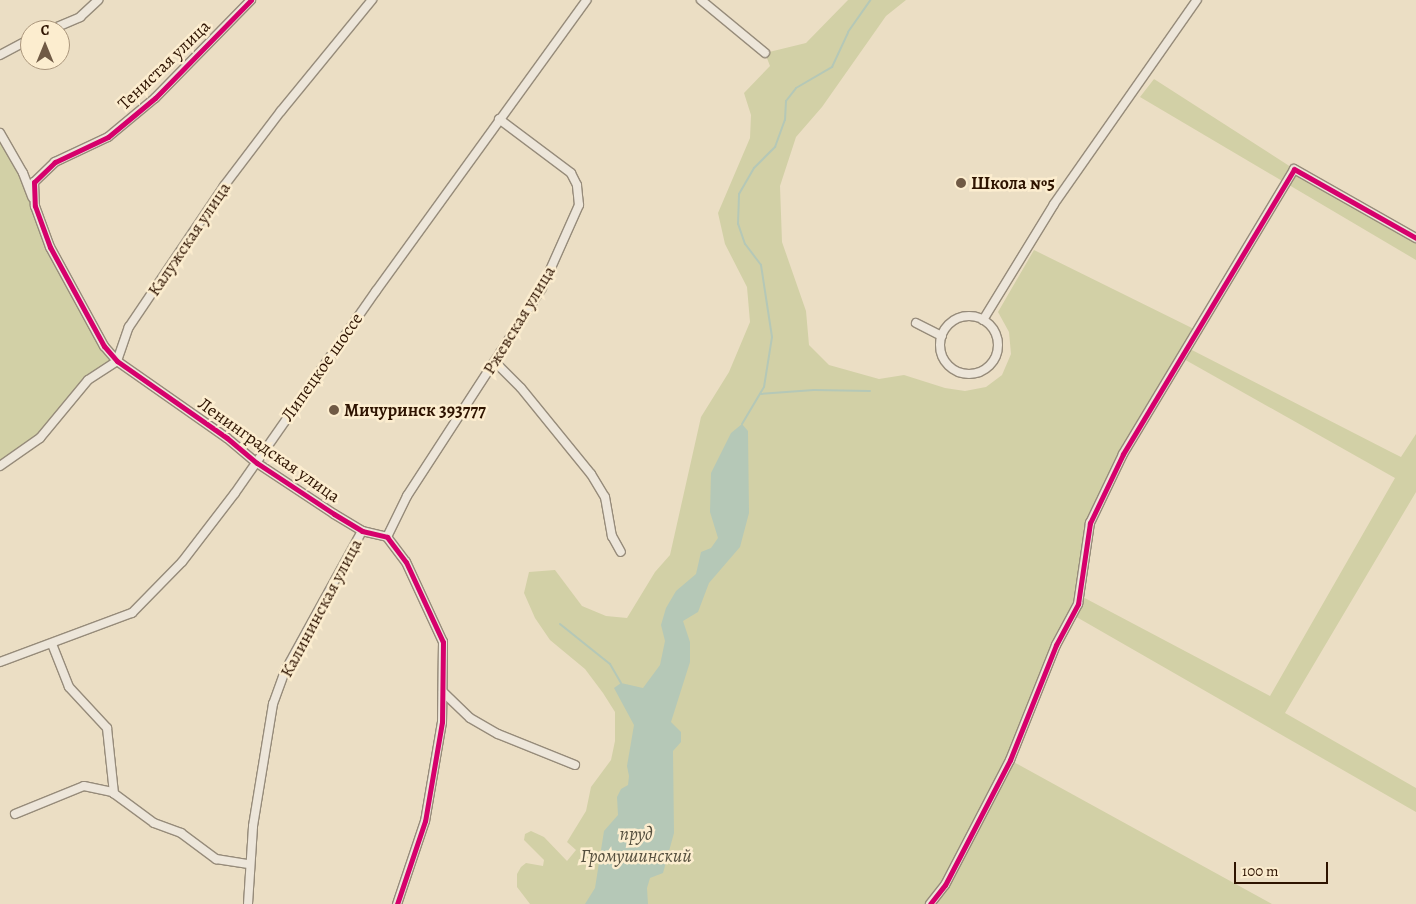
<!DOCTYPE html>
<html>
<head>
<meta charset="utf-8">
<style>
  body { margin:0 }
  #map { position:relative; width:1416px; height:904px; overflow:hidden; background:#ebdec4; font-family:Alegreya,serif }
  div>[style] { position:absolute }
  .green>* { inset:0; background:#d2d0a6 }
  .water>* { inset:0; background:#b5c8b7 }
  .stream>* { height:2px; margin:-1px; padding:0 1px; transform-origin:1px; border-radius:1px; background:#b5c8b7 }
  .roads { filter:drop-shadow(1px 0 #968b7a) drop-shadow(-1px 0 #968b7a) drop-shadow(0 1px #968b7a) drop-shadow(0 -1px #968b7a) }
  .minor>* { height:8px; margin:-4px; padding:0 4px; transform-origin:4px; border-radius:4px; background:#ede6da }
  .minor>.ring { margin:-4px; padding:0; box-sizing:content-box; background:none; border:8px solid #ede6da; border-radius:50% }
  .cycleway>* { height:5px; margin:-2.5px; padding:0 2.5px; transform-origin:2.5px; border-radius:2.5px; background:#d6006c }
  .dots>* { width:14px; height:14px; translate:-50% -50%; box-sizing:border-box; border:2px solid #fcedcf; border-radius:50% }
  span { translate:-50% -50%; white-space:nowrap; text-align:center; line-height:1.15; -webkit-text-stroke:5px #fcedcf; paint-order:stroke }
  .street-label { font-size:18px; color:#2e1300 }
  .poi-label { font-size:18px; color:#2e1300; font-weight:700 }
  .left { translate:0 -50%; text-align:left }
  .water-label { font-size:19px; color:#554f3e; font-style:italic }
  .north { position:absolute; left:20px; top:20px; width:50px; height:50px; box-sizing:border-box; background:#fcedcf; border:1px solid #aa967c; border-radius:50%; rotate:0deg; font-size:14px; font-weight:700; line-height:20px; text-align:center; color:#2e1300 }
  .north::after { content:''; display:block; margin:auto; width:18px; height:22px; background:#705a45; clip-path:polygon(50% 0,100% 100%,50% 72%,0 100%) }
  .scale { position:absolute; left:1234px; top:862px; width:94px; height:22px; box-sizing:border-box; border:2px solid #2e1300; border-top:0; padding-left:6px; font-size:15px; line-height:18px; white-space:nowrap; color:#2e1300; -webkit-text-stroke:4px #fcedcf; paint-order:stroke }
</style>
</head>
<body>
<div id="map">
  <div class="green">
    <i style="clip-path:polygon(evenodd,848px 0,906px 0,886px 16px,822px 107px,796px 137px,780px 186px,782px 242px,806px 311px,809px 345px,829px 365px,879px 379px,904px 375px,945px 388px,965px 391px,986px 387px,1002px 375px,1011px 354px,1009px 332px,998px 312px,1034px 250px,1198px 331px,1188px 348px,1389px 451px,1401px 457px,1416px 434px,1416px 492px,1285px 713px,1416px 788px,1416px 812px,1073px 615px,1010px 760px,1272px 904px,530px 904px,517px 887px,517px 874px,521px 867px,526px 863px,543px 866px,544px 860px,524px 840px,525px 834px,531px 831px,544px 837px,567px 861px,576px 850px,567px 842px,586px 811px,591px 787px,611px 760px,615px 741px,615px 712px,603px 693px,585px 669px,550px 640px,535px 618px,524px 593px,529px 572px,555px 570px,582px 606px,606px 616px,627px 618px,655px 572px,670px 555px,701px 417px,729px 372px,750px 322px,747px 287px,725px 244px,718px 213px,750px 138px,751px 115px,744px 93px,770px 66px,765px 53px,806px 43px,848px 0,1182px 358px,1395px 478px,1270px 696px,1079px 595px,1090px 523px,1123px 454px,1182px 358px)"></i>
    <i style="clip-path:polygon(1154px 79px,1294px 169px,1416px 238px,1416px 260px,1140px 97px)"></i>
    <i style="clip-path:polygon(0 133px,23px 173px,50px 247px,117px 361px,88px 381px,40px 438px,0 466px)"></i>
  </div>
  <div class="water">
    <i style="clip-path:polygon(742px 424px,748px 431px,749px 513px,740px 547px,709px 583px,698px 612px,683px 621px,690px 642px,690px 662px,671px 722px,681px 732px,681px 742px,673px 751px,674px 833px,663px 873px,650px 878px,647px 888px,648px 904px,585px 904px,595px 888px,604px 831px,618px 815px,617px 797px,621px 789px,628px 785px,629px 776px,627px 766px,634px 725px,614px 688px,621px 683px,643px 688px,660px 665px,665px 641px,661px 625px,666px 608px,676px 591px,696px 574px,701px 552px,711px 548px,718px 538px,710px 512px,711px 473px,731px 433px)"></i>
  </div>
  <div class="stream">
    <i style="left:760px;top:394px;width:54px;rotate:-4.2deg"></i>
    <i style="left:814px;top:390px;width:56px;rotate:1deg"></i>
    <i style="left:742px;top:424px;width:43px;rotate:-59.3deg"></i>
    <i style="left:764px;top:387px;width:51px;rotate:-80.9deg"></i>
    <i style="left:772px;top:337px;width:73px;rotate:-98.7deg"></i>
    <i style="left:761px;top:265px;width:26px;rotate:-127deg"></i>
    <i style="left:745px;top:244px;width:21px;rotate:-109deg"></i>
    <i style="left:738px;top:224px;width:30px;rotate:-88deg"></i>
    <i style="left:739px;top:194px;width:30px;rotate:-60deg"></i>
    <i style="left:754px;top:168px;width:30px;rotate:-45deg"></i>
    <i style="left:775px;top:147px;width:29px;rotate:-70deg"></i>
    <i style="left:785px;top:120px;width:19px;rotate:-87deg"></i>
    <i style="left:786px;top:101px;width:16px;rotate:-52deg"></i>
    <i style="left:796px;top:88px;width:42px;rotate:-30.3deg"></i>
    <i style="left:832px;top:67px;width:38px;rotate:-65deg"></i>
    <i style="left:848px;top:32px;width:39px;rotate:-55deg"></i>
    <i style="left:560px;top:624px;width:64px;rotate:38.7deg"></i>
    <i style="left:610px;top:664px;width:22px;rotate:60deg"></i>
  </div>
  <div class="roads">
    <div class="minor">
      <i style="left:251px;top:0;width:137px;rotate:134.4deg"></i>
      <i style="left:155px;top:98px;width:61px;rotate:140.3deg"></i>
      <i style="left:108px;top:137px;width:59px;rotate:154.7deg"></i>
      <i style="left:55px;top:162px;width:29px;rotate:136deg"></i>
      <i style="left:34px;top:182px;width:24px;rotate:88deg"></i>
      <i style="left:35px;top:206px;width:44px;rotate:69.9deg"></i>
      <i style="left:50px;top:247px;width:113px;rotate:61.4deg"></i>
      <i style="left:104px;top:346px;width:20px;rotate:49deg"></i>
      <i style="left:117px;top:361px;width:134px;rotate:35deg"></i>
      <i style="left:227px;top:438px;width:39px;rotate:40deg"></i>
      <i style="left:257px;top:463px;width:92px;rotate:33.5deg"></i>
      <i style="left:334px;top:514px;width:33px;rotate:31deg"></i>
      <i style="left:362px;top:531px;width:26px;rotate:13deg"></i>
      <i style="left:387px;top:537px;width:31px;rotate:53deg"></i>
      <i style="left:406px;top:562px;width:88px;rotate:65.2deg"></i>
      <i style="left:443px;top:642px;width:80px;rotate:90.7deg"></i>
      <i style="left:442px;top:722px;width:100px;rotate:99.7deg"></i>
      <i style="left:425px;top:821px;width:88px;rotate:108.6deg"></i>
      <i style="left:701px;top:0;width:83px;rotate:39.6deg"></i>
      <i style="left:50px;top:30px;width:33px;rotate:-23deg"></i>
      <i style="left:80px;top:17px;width:25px;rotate:-43deg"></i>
      <i style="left:0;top:55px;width:34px;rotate:-28deg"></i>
      <i style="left:0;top:133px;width:46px;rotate:60.1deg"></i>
      <i style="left:23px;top:173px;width:26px;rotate:69deg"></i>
      <i class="ring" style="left:940px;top:316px;width:50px;height:50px"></i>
      <i style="left:983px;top:320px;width:136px;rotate:-58.5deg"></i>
      <i style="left:1054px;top:204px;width:249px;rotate:-55deg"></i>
      <i style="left:916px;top:323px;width:29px;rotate:27deg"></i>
      <i style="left:496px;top:363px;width:35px;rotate:45deg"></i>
      <i style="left:521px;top:388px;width:111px;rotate:50.9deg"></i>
      <i style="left:591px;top:474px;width:27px;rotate:59deg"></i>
      <i style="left:605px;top:497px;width:40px;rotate:80deg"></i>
      <i style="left:612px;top:536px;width:18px;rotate:61deg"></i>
      <i style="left:0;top:466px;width:49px;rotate:-35deg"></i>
      <i style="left:40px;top:438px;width:75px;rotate:-50.4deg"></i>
      <i style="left:88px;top:380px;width:35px;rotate:-33deg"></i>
      <i style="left:117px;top:361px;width:36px;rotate:-71deg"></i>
      <i style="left:129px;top:327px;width:170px;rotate:-56deg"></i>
      <i style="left:224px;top:186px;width:94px;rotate:-52.8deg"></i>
      <i style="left:281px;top:111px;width:144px;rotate:-50.7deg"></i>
      <i style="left:387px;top:537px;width:46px;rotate:-64deg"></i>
      <i style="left:407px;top:496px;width:248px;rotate:-57deg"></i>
      <i style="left:542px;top:288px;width:91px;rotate:-66deg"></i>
      <i style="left:579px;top:205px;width:20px;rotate:-96deg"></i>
      <i style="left:577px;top:185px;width:13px;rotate:-117deg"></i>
      <i style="left:571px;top:173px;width:90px;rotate:-143.1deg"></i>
      <i style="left:52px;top:644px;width:46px;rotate:68.4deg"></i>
      <i style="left:69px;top:687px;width:56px;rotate:47.2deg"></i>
      <i style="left:107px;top:728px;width:66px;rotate:83.9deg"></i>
      <i style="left:0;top:662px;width:141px;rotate:-20.4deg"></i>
      <i style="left:132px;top:613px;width:71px;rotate:-45.6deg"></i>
      <i style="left:182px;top:562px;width:87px;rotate:-52.5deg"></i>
      <i style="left:235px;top:493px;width:246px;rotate:-55.1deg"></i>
      <i style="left:376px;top:291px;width:359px;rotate:-54.1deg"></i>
      <i style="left:443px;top:692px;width:37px;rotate:44deg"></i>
      <i style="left:470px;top:718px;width:32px;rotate:30deg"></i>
      <i style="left:498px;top:734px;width:83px;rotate:21.9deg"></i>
      <i style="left:15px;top:814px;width:74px;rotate:-22.1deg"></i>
      <i style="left:84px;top:786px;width:29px;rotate:12deg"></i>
      <i style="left:112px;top:792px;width:52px;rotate:36.4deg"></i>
      <i style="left:154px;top:823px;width:29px;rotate:20deg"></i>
      <i style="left:181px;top:833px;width:44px;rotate:36.6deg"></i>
      <i style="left:216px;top:859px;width:33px;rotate:9deg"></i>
      <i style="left:248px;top:904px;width:78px;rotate:-86.3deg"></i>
      <i style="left:253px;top:826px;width:124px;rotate:-80.7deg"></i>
      <i style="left:273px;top:704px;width:33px;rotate:-70deg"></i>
      <i style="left:284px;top:673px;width:162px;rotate:-61.2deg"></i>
      <i style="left:930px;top:904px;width:24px;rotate:-52deg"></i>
      <i style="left:945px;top:885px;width:141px;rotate:-62.5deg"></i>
      <i style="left:1010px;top:760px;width:124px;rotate:-68.2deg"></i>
      <i style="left:1056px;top:645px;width:47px;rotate:-61.8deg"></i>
      <i style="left:1078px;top:604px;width:82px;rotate:-81.6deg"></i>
      <i style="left:1090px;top:523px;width:76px;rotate:-64.4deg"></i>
      <i style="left:1123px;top:454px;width:332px;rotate:-59deg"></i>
      <i style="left:1294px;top:169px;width:140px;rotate:29.5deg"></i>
    </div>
  </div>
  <div class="cycleway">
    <i style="left:251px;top:0;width:137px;rotate:134.4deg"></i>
    <i style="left:155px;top:98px;width:61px;rotate:140.3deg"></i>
    <i style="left:108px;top:137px;width:59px;rotate:154.7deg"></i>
    <i style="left:55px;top:162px;width:29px;rotate:136deg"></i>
    <i style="left:34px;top:182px;width:24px;rotate:88deg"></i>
    <i style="left:35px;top:206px;width:44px;rotate:69.9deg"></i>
    <i style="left:50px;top:247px;width:113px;rotate:61.4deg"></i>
    <i style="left:104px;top:346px;width:20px;rotate:49deg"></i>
    <i style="left:117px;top:361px;width:134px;rotate:35deg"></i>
    <i style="left:227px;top:438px;width:39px;rotate:40deg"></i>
    <i style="left:257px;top:463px;width:92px;rotate:33.5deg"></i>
    <i style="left:334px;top:514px;width:33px;rotate:31deg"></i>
    <i style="left:362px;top:531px;width:26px;rotate:13deg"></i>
    <i style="left:387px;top:537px;width:31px;rotate:53deg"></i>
    <i style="left:406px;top:562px;width:88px;rotate:65.2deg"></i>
    <i style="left:443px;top:642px;width:80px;rotate:90.7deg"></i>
    <i style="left:442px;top:722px;width:100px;rotate:99.7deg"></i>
    <i style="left:425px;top:821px;width:88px;rotate:108.6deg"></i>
    <i style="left:930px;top:904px;width:24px;rotate:-52deg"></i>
    <i style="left:945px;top:885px;width:141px;rotate:-62.5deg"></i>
    <i style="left:1010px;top:760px;width:124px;rotate:-68.2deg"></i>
    <i style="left:1056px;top:645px;width:47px;rotate:-61.8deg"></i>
    <i style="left:1078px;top:604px;width:82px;rotate:-81.6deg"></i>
    <i style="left:1090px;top:523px;width:76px;rotate:-64.4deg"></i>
    <i style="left:1123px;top:454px;width:332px;rotate:-59deg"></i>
    <i style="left:1294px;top:169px;width:140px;rotate:29.5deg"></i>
  </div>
  <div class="dots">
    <i style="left:961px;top:183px;background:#705a45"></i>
    <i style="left:334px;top:410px;background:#705a45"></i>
  </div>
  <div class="street-label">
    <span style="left:164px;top:65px;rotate:-44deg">Тенистая улица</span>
    <span style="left:189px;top:239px;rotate:-56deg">Калужская улица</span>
    <span style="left:519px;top:320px;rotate:-59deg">Ржевская улица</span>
    <span style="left:322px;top:367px;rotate:-55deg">Липецкое шоссе</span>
    <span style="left:269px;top:450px;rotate:35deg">Ленинградская улица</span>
    <span style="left:321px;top:608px;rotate:-62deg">Калининская улица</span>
  </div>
  <div class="poi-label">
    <span class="left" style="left:971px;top:183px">Школа №5</span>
    <span class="left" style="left:344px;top:410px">Мичуринск 393777</span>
  </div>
  <div class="water-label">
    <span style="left:636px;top:846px">пруд<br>Громушинский</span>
  </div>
  <div class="north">С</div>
  <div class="scale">100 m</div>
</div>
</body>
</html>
